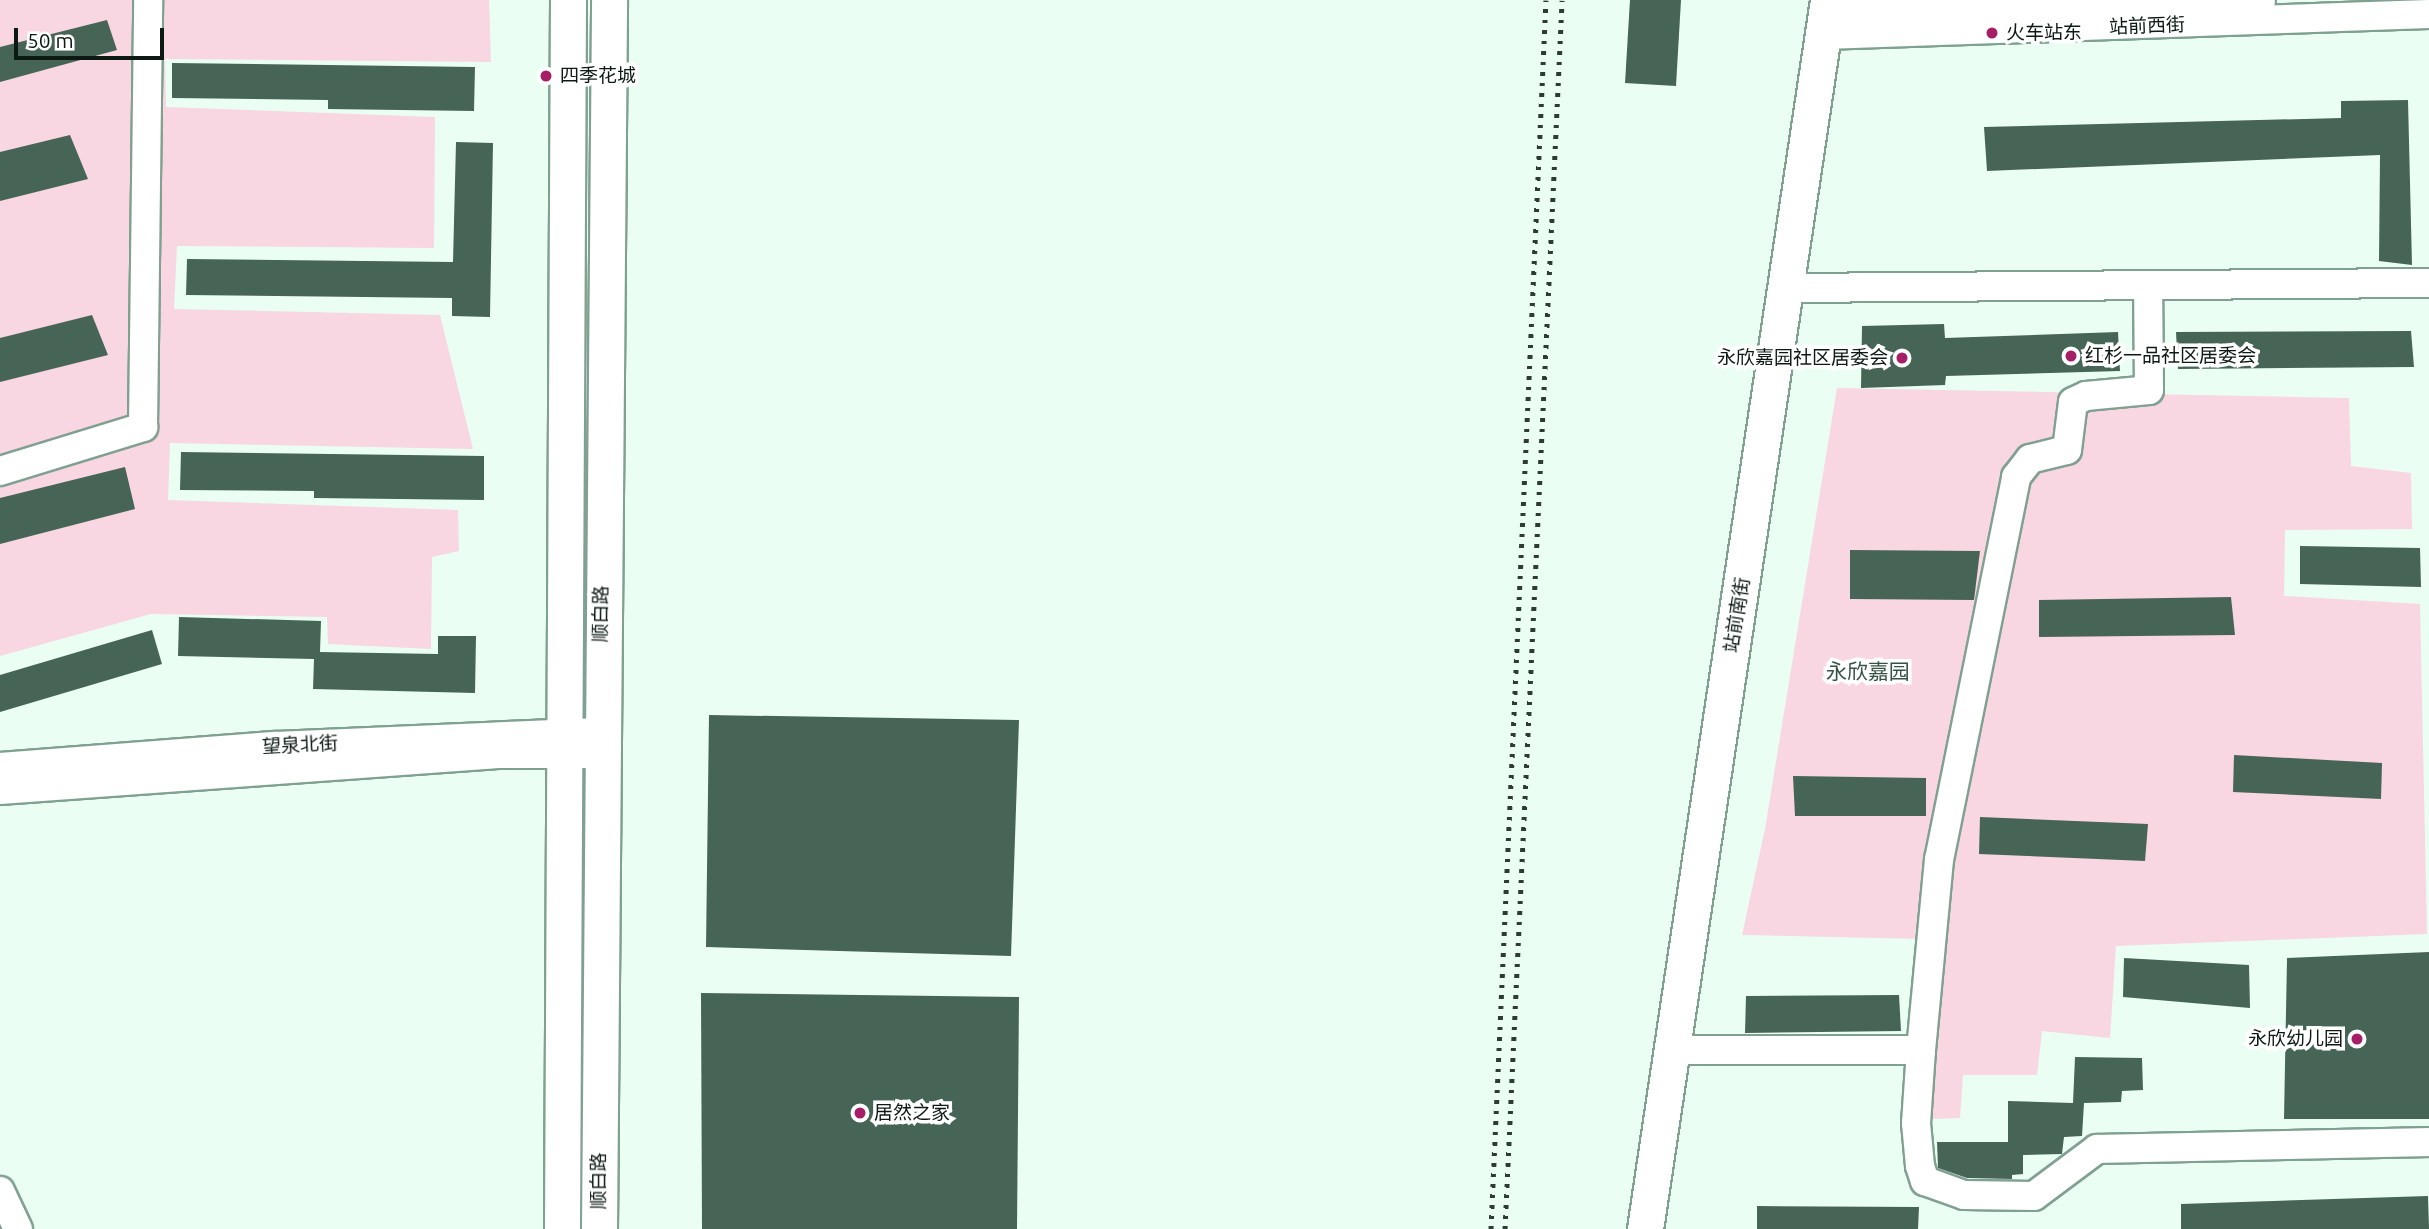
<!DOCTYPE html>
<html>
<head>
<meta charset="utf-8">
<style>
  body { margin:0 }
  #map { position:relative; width:2429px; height:1229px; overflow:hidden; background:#eafef4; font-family:Ubuntu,"Noto Sans SC",sans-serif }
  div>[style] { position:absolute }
  .green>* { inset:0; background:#f8d6e2 }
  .building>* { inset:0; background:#466556 }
  .roads { filter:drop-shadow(2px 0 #80a191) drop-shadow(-2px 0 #80a191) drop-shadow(0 2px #80a191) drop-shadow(0 -2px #80a191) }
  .minor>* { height:28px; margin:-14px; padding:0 14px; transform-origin:14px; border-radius:14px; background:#fff }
  .major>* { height:35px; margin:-17.5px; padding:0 17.5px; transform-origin:17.5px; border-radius:17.5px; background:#fff }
  .rail>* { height:5px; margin-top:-2.5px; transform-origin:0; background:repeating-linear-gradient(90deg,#2e3b34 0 3.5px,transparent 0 10.5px) }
  .dots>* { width:19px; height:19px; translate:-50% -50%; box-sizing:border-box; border:4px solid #fff; border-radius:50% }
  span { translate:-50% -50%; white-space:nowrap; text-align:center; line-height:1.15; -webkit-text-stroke:7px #fff; paint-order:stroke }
  .street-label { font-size:19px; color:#0d1913 }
  .poi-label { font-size:19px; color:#0d1913 }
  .left { translate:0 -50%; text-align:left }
  .right { translate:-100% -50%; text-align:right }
  .neighbourhood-label { font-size:21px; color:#365446 }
  .scale { position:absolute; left:14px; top:28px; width:150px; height:32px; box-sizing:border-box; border:4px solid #0d1913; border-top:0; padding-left:9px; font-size:21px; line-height:24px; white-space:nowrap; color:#0d1913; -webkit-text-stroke:5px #fff; paint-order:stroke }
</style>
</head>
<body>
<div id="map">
  <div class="green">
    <i style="clip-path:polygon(0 0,489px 0,491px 62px,165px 59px,166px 107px,435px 117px,434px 248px,177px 246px,174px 309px,440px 315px,473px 449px,170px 443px,168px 500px,458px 510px,459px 551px,432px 557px,431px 649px,328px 644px,327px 617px,151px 614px,0 656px)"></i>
    <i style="clip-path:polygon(1837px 388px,2349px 398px,2351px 466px,2411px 473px,2412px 529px,2285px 530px,2284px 596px,2420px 604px,2427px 934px,2116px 946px,2110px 1038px,2042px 1031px,2037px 1075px,1963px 1075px,1960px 1118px,1906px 1120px,1901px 1106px,1924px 939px,1742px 935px,1765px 829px)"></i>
  </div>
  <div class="building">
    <i style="clip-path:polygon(1630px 0,1681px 0,1676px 86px,1625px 83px)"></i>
    <i style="clip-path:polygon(107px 20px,117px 50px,0 82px,0 47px)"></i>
    <i style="clip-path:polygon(172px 63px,475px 67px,474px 111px,328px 109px,328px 100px,172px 98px)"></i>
    <i style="clip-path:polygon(2408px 100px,2412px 265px,2379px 261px,2380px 155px,1987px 171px,1984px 127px,2341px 118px,2341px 101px)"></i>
    <i style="clip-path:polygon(70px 135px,88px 179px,0 201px,0 152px)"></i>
    <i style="clip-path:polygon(456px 142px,493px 143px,490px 317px,452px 316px,452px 298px,186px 295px,187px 259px,453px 262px)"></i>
    <i style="clip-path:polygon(92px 315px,108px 355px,0 382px,0 338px)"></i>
    <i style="clip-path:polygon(1944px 324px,1945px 338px,2118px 332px,2120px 371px,1946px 376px,1945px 385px,1861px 388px,1862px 326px)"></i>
    <i style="clip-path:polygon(2411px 331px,2414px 367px,2178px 369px,2176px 332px)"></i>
    <i style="clip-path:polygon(181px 452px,484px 456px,484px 500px,314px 498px,314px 491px,180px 490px)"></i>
    <i style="clip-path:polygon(125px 467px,135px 509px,0 544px,0 498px)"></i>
    <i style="clip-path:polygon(2300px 546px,2420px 548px,2421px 587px,2300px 584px)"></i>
    <i style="clip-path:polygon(1850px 550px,1980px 551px,1974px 600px,1850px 599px)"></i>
    <i style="clip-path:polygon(2231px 597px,2235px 635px,2039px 637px,2039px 600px)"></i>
    <i style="clip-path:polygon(179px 617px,321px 621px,320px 652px,438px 654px,438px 636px,476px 636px,475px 693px,313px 689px,314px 659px,178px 656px)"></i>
    <i style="clip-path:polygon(152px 630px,162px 664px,0 712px,0 675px)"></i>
    <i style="clip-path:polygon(709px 715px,1019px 720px,1011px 956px,706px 947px)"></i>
    <i style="clip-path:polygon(2234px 755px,2382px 763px,2381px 799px,2233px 792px)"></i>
    <i style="clip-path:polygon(1793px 776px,1926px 778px,1926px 816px,1795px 816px)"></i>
    <i style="clip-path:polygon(1980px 817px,2148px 824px,2145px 861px,1979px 854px)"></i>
    <i style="clip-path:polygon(2429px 952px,2429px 1119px,2284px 1119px,2287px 958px)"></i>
    <i style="clip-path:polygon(2124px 958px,2249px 965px,2250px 1008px,2123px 997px)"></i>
    <i style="clip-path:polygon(701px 993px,1019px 997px,1017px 1229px,702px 1229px)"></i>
    <i style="clip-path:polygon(1899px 995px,1901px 1031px,1745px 1033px,1746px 996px)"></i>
    <i style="clip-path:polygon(2075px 1057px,2142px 1058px,2143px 1090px,2122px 1091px,2121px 1102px,2084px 1103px,2082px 1136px,2064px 1137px,2062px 1154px,2023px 1155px,2023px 1174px,2012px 1175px,2012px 1179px,1967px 1178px,1938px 1168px,1937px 1142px,2008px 1142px,2008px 1101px,2073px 1103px)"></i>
    <i style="clip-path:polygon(2428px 1196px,2429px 1229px,2181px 1229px,2181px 1204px)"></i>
    <i style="clip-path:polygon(1757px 1206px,1919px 1207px,1918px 1229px,1757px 1229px)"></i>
  </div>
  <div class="roads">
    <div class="minor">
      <i style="left:1826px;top:14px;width:435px;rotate:-1.6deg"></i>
      <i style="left:1824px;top:35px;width:605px;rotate:-1.99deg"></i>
      <i style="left:1786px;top:288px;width:643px;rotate:-0.45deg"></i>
      <i style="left:0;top:471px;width:150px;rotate:-17.1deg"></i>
      <i style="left:143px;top:427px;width:427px;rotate:-89.3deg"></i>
      <i style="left:0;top:767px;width:277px;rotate:-4.4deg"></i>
      <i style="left:276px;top:746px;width:324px;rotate:-2.5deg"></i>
      <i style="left:0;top:790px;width:500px;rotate:-4.13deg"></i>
      <i style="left:499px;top:754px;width:101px"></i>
      <i style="left:1672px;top:1050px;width:249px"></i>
      <i style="left:1921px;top:1050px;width:73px;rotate:93.9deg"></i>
      <i style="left:1916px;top:1123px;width:43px;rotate:84.7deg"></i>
      <i style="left:1920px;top:1166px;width:16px;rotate:72deg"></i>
      <i style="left:1925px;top:1181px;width:41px;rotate:19.7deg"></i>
      <i style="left:1964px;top:1195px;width:70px;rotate:0.8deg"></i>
      <i style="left:2034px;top:1196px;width:79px;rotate:-36.7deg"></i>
      <i style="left:2097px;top:1149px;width:332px;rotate:-1.2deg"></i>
      <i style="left:1921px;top:1050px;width:191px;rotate:-84.6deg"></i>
      <i style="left:1939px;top:860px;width:391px;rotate:-78.6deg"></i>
      <i style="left:2016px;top:477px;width:23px;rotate:-52deg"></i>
      <i style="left:2030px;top:459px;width:38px;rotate:-14deg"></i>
      <i style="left:2067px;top:450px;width:48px;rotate:-82.9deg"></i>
      <i style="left:2073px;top:402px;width:14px;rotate:-25deg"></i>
      <i style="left:2086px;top:396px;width:63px;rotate:-5.4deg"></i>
      <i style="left:2149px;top:390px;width:105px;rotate:-90.5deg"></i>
      <i style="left:0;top:1191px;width:42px;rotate:64.7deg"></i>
    </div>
    <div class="major">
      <i style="left:562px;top:1229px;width:1229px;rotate:-89.72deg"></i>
      <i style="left:599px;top:1229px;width:1229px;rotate:-89.53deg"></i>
      <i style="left:1645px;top:1229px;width:1243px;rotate:-81.53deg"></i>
    </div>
  </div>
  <div class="rail">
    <i style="left:1491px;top:1229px;width:1230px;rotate:-87.44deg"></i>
    <i style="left:1505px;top:1229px;width:1230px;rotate:-87.34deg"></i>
  </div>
  <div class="dots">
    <i style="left:1992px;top:33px;background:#a61e66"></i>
    <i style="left:546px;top:76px;background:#a61e66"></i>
    <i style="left:2071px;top:356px;background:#a61e66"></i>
    <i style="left:1902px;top:358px;background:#a61e66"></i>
    <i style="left:2357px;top:1039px;background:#a61e66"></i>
    <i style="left:860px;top:1113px;background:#a61e66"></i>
  </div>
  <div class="street-label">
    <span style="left:2147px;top:26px;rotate:-2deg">站前西街</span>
    <span style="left:601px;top:614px;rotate:-89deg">顺白路</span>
    <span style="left:1737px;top:615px;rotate:-81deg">站前南街</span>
    <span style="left:300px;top:745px;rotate:-3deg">望泉北街</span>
    <span style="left:599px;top:1181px;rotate:-90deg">顺白路</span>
  </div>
  <div class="poi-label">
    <span class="left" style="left:2006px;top:33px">火车站东</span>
    <span class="left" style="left:560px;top:76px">四季花城</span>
    <span class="left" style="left:2085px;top:356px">红杉一品社区居委会</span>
    <span class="right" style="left:1888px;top:358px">永欣嘉园社区居委会</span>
    <span class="right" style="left:2343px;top:1039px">永欣幼儿园</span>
    <span class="left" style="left:874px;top:1113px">居然之家</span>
  </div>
  <div class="neighbourhood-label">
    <span style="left:1868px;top:671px">永欣嘉园</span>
  </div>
  <div class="scale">50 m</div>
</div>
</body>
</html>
